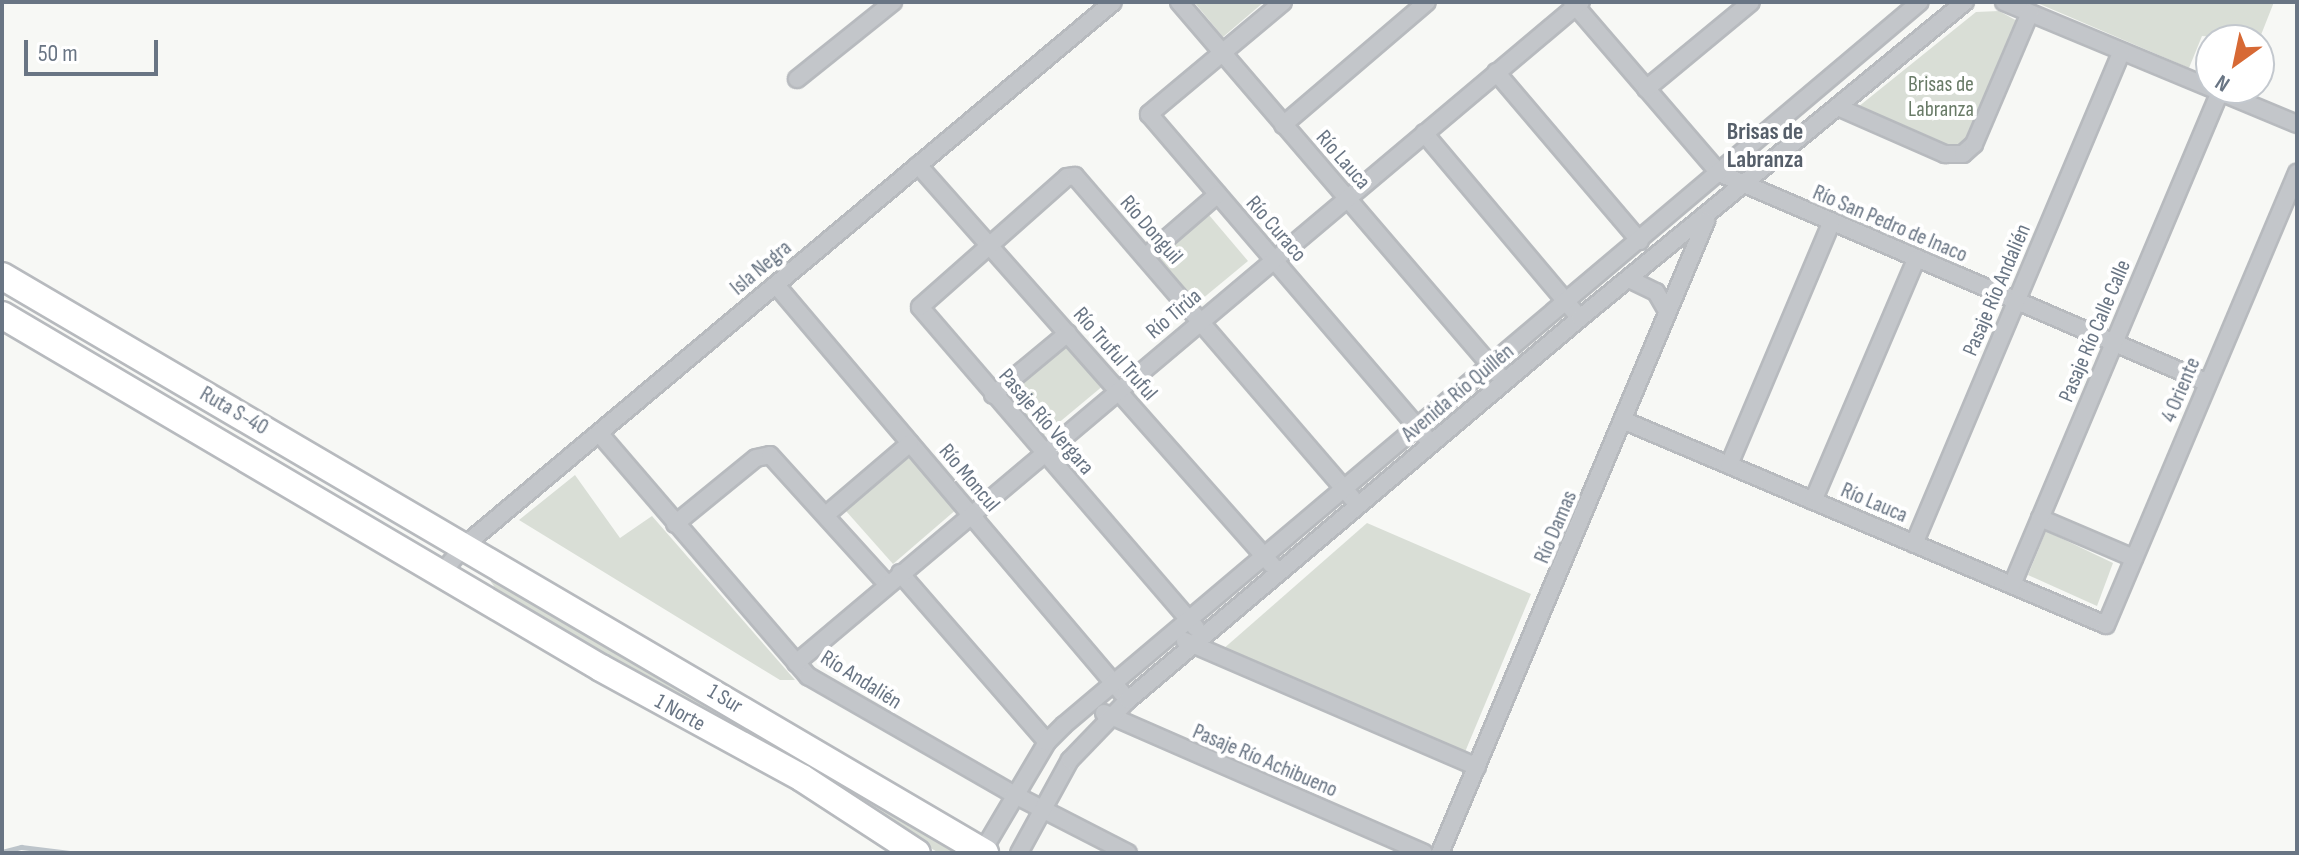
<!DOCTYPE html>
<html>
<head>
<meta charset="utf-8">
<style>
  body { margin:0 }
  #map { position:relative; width:2299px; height:855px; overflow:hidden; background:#f7f8f5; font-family:"Sofia Sans Condensed",sans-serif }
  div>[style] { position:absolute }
  .green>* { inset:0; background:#d9ded6 }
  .stream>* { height:5px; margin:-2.5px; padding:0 2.5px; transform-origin:2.5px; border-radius:2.5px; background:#bcc4ca }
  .roads { filter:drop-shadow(2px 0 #b7babe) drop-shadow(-2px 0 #b7babe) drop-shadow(0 2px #b7babe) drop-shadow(0 -2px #b7babe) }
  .street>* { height:16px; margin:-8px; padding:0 8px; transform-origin:8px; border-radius:8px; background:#c3c6ca }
  .primary>* { height:26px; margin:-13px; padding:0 13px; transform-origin:13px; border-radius:13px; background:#fff }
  span { translate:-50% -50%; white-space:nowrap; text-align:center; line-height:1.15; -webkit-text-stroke:8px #fff; paint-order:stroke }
  .park-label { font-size:22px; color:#697b67 }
  .street-label { font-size:22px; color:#697584 }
  .neighbourhood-label { font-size:24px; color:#565f6a; font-weight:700 }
  .frame { position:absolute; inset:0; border:4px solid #697584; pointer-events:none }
  .north { position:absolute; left:2195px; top:24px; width:80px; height:80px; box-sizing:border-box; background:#fff; border:2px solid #c3c8ce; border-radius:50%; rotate:213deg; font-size:22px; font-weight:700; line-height:32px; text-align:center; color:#697584 }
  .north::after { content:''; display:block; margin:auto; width:28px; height:36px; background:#d76935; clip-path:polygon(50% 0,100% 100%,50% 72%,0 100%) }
  .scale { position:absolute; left:24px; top:40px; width:134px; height:36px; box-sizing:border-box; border:4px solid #697584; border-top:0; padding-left:10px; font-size:24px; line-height:28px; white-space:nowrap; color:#697584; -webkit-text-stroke:6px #fff; paint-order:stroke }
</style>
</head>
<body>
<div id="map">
  <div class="green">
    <i style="clip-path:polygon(1194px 2px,1264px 2px,1223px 37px)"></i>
    <i style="clip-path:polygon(2035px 2px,2274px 2px,2259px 40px,2202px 36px,2189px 68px)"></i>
    <i style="clip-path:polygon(1999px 11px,2019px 22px,1972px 137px,1958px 148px,1943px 146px,1858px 107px,1976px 12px)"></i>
    <i style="clip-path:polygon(1209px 215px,1248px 261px,1190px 309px,1152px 263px)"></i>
    <i style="clip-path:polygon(1067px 347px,1104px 385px,1038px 440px,1002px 397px)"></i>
    <i style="clip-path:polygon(912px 455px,958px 508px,893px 564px,846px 511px)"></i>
    <i style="clip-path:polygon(575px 475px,620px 538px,652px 516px,795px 680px,780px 680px,519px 520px)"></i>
    <i style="clip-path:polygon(1367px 523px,1531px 594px,1465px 752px,1222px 650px)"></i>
    <i style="clip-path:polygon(2046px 531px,2113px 563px,2097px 606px,2028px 575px)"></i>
    <i style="clip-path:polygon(484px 572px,974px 853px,939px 853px,496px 589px)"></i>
  </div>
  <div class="stream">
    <i style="left:2px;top:852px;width:20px;rotate:-15deg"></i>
    <i style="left:21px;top:847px;width:49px;rotate:7deg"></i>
  </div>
  <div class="roads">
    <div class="street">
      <i style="left:1179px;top:2px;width:490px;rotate:49.4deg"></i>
      <i style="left:1283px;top:2px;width:175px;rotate:140.1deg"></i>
      <i style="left:1149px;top:114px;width:424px;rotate:49.4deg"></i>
      <i style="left:1572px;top:2px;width:225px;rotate:49.3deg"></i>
      <i style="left:1719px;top:173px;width:532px;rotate:23.24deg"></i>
      <i style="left:2004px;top:2px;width:317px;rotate:22.6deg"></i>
      <i style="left:1496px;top:72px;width:222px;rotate:49.6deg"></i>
      <i style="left:797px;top:79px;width:123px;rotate:-38.7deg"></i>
      <i style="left:1646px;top:89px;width:136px;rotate:-39.6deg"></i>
      <i style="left:1840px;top:108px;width:115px;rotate:23.7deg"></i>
      <i style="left:1945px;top:154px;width:18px"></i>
      <i style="left:1963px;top:154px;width:15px;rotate:-42deg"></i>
      <i style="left:1974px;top:144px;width:142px;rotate:-66.9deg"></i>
      <i style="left:1283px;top:125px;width:189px;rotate:-40.5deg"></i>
      <i style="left:1424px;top:133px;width:233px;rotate:49.9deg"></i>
      <i style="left:918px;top:165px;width:534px;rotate:48.49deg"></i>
      <i style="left:1145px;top:257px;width:96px;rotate:-40.8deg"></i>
      <i style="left:1629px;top:279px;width:30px;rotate:26deg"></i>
      <i style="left:1656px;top:292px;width:22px;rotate:60deg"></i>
      <i style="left:776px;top:285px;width:535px;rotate:49.7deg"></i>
      <i style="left:993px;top:395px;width:97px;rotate:-39.6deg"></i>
      <i style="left:1625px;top:421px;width:522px;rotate:22.98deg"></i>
      <i style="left:2106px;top:625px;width:491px;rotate:-67.1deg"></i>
      <i style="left:599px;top:433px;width:321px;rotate:49.3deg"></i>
      <i style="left:808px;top:676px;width:237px;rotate:29.9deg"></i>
      <i style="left:1013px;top:794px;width:129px;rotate:27.2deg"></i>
      <i style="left:1729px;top:465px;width:263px;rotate:-67.1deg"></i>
      <i style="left:1813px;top:501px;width:263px;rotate:-66.9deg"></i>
      <i style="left:827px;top:514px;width:109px;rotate:-40.5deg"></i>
      <i style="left:2040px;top:518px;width:102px;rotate:23.1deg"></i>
      <i style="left:675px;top:524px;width:104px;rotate:-39.2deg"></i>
      <i style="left:756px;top:458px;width:14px;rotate:-12deg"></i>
      <i style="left:770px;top:455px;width:174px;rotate:47.8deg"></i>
      <i style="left:1914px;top:544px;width:533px;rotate:-67.14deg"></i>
      <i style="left:442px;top:573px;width:36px;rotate:-51deg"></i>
      <i style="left:465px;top:545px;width:845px;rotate:-39.96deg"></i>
      <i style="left:900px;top:573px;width:224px;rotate:49deg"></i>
      <i style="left:2012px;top:585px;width:533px;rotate:-67.14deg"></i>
      <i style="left:1196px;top:628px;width:423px;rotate:-130.7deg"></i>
      <i style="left:920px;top:307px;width:196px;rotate:-41.5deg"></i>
      <i style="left:1067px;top:177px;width:8px;rotate:-7deg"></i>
      <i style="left:1075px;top:176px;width:425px;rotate:49.3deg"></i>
      <i style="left:1185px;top:641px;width:318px;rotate:23.3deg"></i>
      <i style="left:796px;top:663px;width:1026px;rotate:-40.1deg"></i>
      <i style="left:1104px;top:713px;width:349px;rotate:23.6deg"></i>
      <i style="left:982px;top:852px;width:128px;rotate:-59.4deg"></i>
      <i style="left:1047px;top:742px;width:24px;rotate:-45deg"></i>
      <i style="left:1064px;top:725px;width:1120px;rotate:-40.19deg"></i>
      <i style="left:1019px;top:853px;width:106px;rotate:-61.3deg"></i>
      <i style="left:1070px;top:760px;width:83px;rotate:-46deg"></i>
      <i style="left:1128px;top:700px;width:592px;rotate:-40.2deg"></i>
      <i style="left:1580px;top:318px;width:498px;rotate:-39.4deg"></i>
      <i style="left:1440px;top:853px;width:686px;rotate:-67.17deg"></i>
    </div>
    <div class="primary">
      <i style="left:2px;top:276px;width:1140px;rotate:30.41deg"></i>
      <i style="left:2px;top:315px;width:695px;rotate:30.51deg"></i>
      <i style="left:601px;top:668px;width:229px;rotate:28.7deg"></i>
      <i style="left:802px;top:778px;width:137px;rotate:33.1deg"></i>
    </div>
  </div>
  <div class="park-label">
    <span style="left:1941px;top:97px">Brisas de<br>Labranza</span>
  </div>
  <div class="street-label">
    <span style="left:1343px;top:160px;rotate:49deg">Río Lauca</span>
    <span style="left:1890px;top:224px;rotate:23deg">Río San Pedro de Inaco</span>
    <span style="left:1276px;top:229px;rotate:49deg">Río Curaco</span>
    <span style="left:1151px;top:230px;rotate:49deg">Río Donguil</span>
    <span style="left:761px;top:268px;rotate:-40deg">Isla Negra</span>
    <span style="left:1997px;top:290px;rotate:-67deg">Pasaje Río Andalién</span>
    <span style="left:1174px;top:314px;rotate:-40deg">Río Tirúa</span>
    <span style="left:2095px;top:331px;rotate:-67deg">Pasaje Río Calle Calle</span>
    <span style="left:1115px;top:354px;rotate:49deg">Río Truful Truful</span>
    <span style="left:2181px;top:390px;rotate:-67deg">4 Oriente</span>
    <span style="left:1458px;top:393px;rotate:-40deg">Avenida Río Quillén</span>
    <span style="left:234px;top:411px;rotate:30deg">Ruta S-40</span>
    <span style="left:1046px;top:422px;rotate:49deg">Pasaje Río Vergara</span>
    <span style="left:969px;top:478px;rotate:50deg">Río Moncul</span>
    <span style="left:1874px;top:503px;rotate:23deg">Río Lauca</span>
    <span style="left:1556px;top:527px;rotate:-67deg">Río Damas</span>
    <span style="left:861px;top:680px;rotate:32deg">Río Andalién</span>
    <span style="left:725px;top:699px;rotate:31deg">1 Sur</span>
    <span style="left:680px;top:713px;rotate:29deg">1 Norte</span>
    <span style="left:1265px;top:761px;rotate:23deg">Pasaje Río Achibueno</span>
  </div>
  <div class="neighbourhood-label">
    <span style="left:1765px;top:146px">Brisas de<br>Labranza</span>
  </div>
  <div class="frame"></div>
  <div class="north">N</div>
  <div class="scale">50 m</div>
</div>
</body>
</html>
